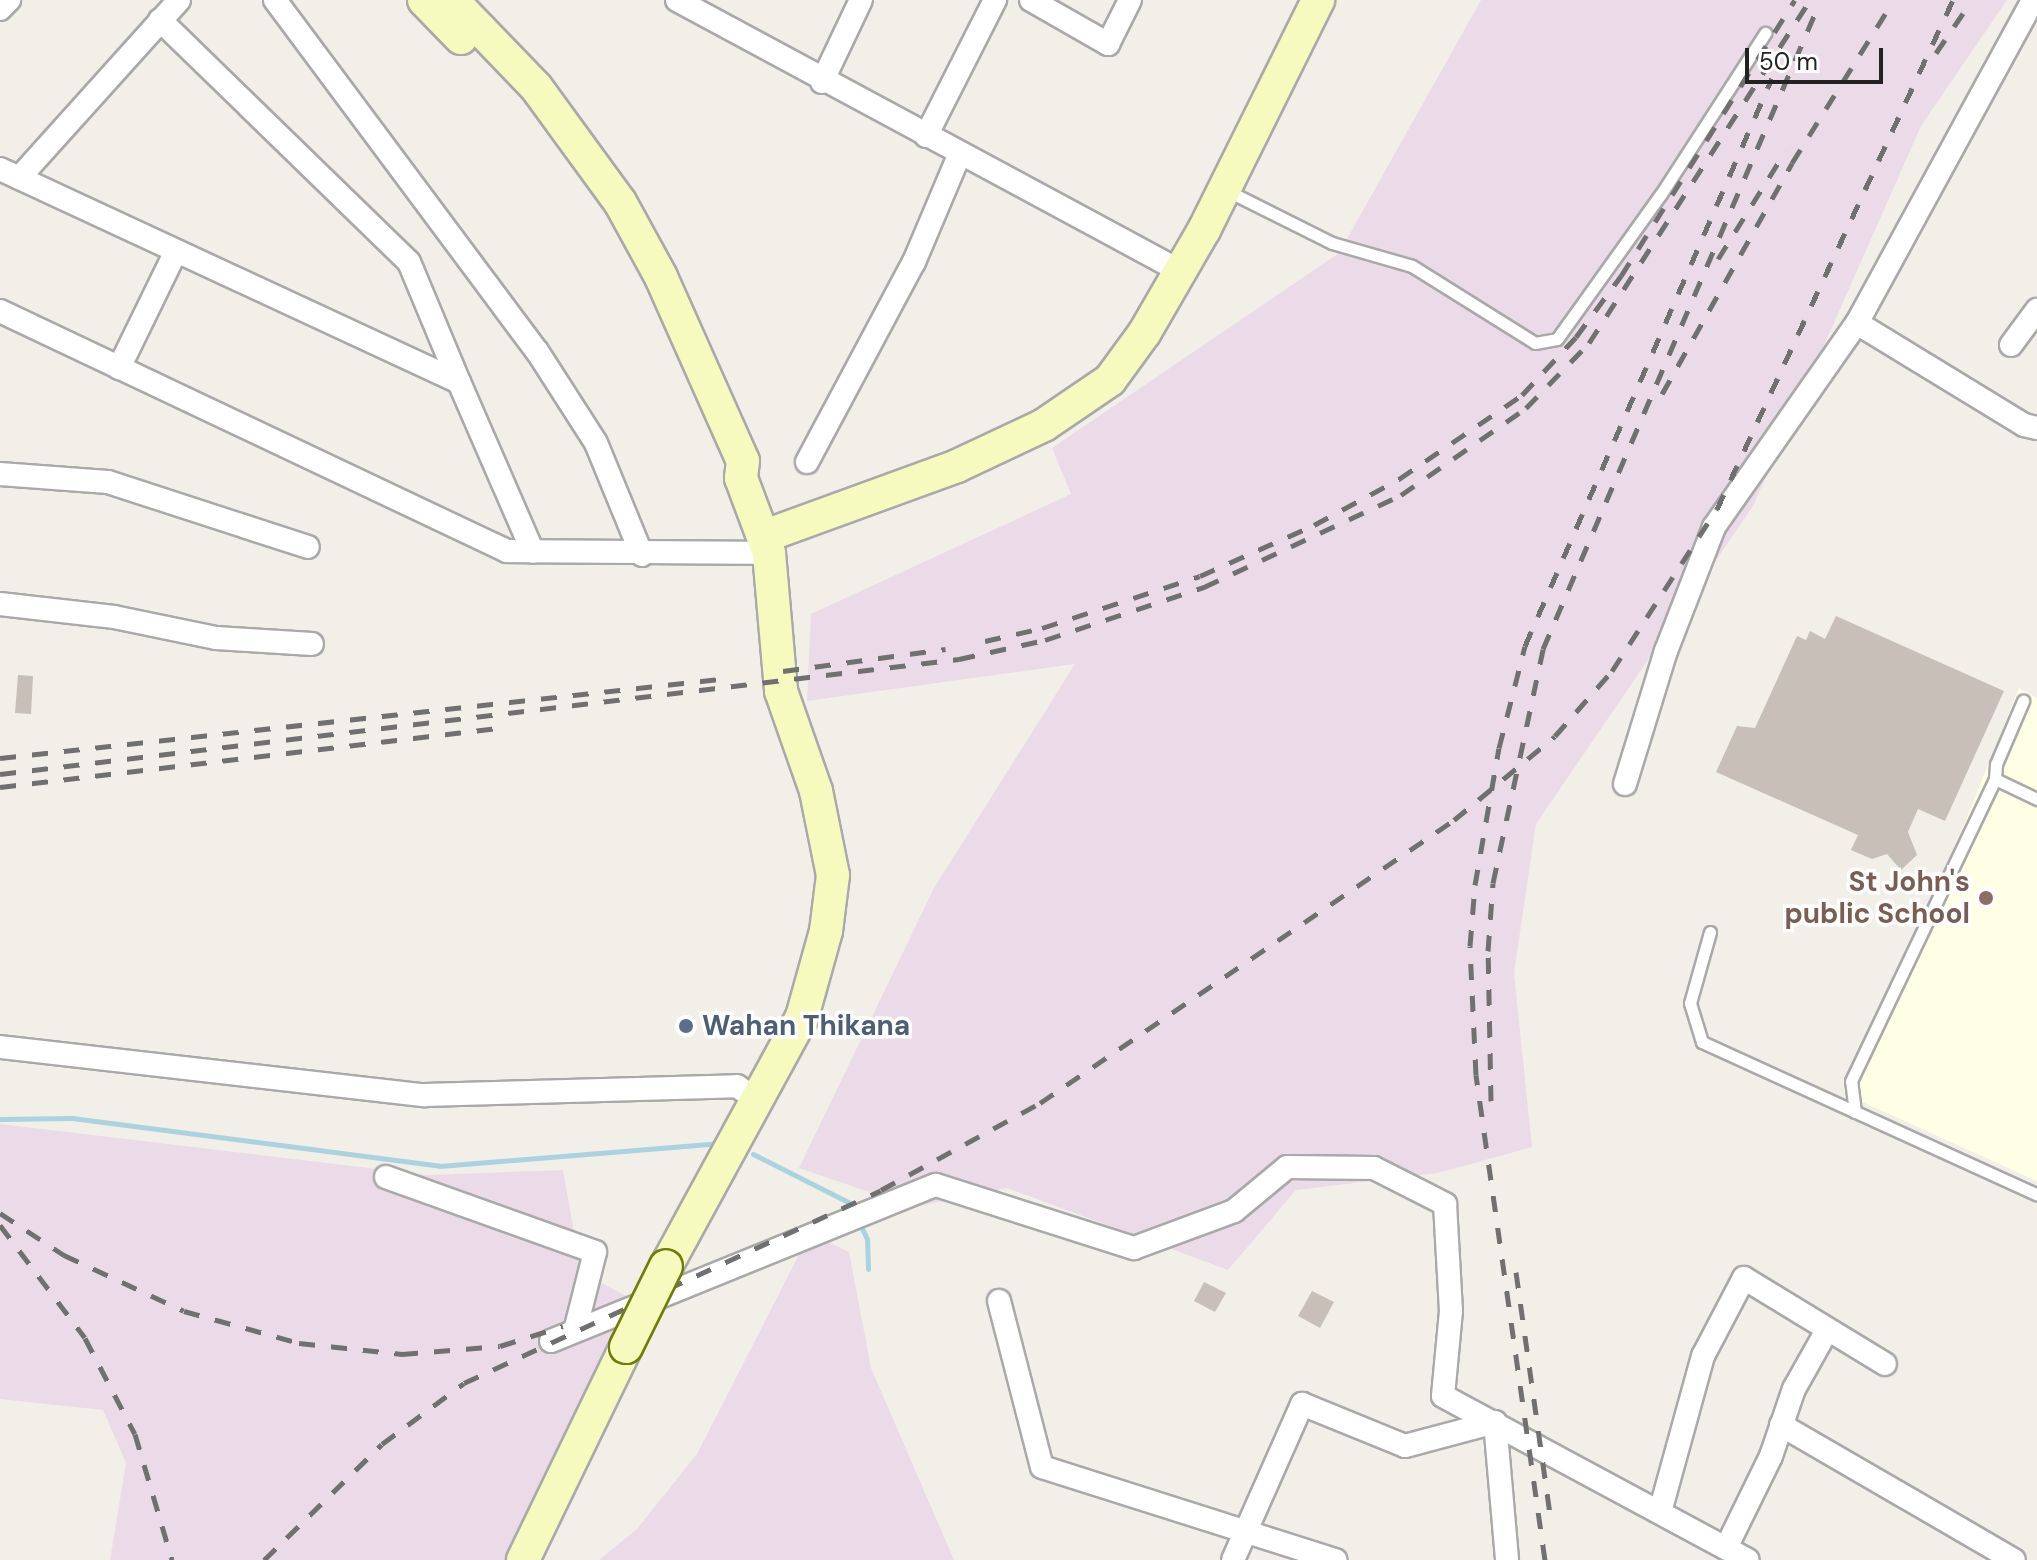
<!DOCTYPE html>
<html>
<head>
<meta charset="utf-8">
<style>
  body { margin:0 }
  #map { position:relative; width:2037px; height:1560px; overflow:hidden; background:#f2efe9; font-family:"DM Sans",sans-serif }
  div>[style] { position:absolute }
  .industrial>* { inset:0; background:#ebdbe8 }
  .education>* { inset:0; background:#ffffe5 }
  .stream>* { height:5px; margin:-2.5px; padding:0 2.5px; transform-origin:2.5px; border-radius:2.5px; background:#aad3df }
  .building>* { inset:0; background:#c7bfb8 }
  .roads { filter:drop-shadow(2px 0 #a9a9a9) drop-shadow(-2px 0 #a9a9a9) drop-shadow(0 2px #a9a9a9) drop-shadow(0 -2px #a9a9a9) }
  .service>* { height:11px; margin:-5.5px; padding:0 5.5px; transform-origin:5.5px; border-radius:5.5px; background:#fff }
  .minor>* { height:22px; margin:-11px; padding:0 11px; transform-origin:11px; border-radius:11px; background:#fff }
  .secondary>* { height:32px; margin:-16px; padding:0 16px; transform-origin:16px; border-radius:16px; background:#f7fabf }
  .rail>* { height:5px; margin-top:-2.5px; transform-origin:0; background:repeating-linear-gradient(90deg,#707070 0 16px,transparent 0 32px) }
  .bridges { filter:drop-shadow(2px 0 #707d05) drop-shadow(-2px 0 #707d05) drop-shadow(0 2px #707d05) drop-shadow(0 -2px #707d05) }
  .secondary-bridge>* { height:32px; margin:-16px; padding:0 16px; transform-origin:16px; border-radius:16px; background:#f7fabf }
  .dots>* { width:22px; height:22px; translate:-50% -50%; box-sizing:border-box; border:4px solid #fff; border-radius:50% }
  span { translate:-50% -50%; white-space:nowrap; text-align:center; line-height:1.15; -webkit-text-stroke:7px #fff; paint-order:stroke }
  .education-label { font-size:28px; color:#785e54; font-weight:700 }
  .right { translate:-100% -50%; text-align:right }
  .service-label { font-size:28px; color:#4e5e75; font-weight:700 }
  .left { translate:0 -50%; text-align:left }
  .scale { position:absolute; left:1745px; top:48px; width:138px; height:36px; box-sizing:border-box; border:4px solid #222; border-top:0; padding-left:10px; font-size:24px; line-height:28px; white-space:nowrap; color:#222; -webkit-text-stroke:6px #fff; paint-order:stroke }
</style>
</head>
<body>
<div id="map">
  <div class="industrial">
    <i style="clip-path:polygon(1481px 0,2007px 0,1921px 126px,1753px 506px,1536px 824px,1514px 973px,1532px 1147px,1438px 1173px,1296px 1190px,1228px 1270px,1007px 1188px,914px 1207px,799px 1168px,934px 888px,1075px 664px,807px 701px,811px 614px,1071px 494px,1052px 448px,1339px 253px)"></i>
    <i style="clip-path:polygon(0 1124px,427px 1175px,563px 1170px,581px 1272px,634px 1300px,509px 1560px,110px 1560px,126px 1463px,103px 1410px,0 1399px)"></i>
    <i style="clip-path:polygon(810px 1233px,849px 1252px,871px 1368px,954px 1560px,599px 1560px,637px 1529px,697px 1454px)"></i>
  </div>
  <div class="education">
    <i style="clip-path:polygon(2019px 688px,2037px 698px,2037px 1181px,1854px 1098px)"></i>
  </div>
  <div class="stream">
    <i style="left:0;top:1119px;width:72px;rotate:-0.8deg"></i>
    <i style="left:72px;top:1118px;width:371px;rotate:7.4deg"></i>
    <i style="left:440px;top:1166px;width:279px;rotate:-4.7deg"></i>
    <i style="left:753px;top:1154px;width:106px;rotate:26.8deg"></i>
    <i style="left:848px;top:1202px;width:11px;rotate:63deg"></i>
    <i style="left:860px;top:1224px;width:17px;rotate:65deg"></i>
    <i style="left:867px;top:1239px;width:30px;rotate:88deg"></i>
  </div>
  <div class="building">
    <i style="clip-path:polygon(1836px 616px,2004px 691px,1945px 821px,1918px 809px,1908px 832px,1917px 855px,1901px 870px,1887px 854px,1872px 859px,1851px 850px,1858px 835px,1716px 772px,1737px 726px,1755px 728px,1797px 636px,1806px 640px,1810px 631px,1825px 639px)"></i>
    <i style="clip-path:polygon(18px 675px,33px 676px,31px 714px,15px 713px)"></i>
    <i style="clip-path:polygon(1204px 1282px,1226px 1293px,1215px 1312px,1194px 1301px)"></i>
    <i style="clip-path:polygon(1312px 1291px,1334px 1302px,1320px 1328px,1298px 1316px)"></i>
  </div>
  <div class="roads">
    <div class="service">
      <i style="left:1228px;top:191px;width:116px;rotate:26.6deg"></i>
      <i style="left:1332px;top:243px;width:83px;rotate:16deg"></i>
      <i style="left:1412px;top:266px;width:145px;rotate:32deg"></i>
      <i style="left:1535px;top:343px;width:22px;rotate:-10deg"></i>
      <i style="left:1557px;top:339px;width:178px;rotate:-54.4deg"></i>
      <i style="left:1661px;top:194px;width:192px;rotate:-57.1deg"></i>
      <i style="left:1995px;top:779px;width:47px;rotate:25.5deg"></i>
      <i style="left:1710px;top:932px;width:74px;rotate:105.7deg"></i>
      <i style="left:1690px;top:1003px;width:41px;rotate:72.9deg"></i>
      <i style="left:1702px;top:1042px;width:368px;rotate:24.5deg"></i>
      <i style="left:1855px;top:1112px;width:31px;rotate:-97deg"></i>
      <i style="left:1851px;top:1081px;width:335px;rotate:-64.5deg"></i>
      <i style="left:1995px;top:779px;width:15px;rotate:-86deg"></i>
      <i style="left:1996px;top:764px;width:69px;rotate:-66.8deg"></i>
    </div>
    <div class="minor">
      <i style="left:275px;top:0;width:438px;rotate:53.3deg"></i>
      <i style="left:537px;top:351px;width:109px;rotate:57.3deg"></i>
      <i style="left:596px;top:443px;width:121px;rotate:67.7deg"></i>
      <i style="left:677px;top:0;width:571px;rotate:28.31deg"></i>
      <i style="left:1031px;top:0;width:89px;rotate:29.7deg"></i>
      <i style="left:1108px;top:44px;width:49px;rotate:-63.4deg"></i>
      <i style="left:0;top:9px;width:13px;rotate:-45deg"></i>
      <i style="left:160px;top:20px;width:347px;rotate:44.2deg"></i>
      <i style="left:409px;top:262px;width:130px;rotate:67.4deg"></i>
      <i style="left:822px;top:82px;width:91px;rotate:-64.6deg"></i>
      <i style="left:926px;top:136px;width:153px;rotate:-63.1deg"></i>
      <i style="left:0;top:169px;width:506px;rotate:24.89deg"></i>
      <i style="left:459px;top:382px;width:185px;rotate:66.5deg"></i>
      <i style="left:19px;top:178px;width:239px;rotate:-48deg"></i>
      <i style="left:0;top:311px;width:561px;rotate:25.33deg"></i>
      <i style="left:507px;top:551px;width:262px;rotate:0.4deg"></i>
      <i style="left:1857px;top:323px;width:368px;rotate:-61.4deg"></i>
      <i style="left:2011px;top:345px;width:44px;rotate:-53.4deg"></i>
      <i style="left:119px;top:368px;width:130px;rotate:-64deg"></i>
      <i style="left:807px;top:462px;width:227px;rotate:-61.9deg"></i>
      <i style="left:914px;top:262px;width:118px;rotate:-67.1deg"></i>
      <i style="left:0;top:474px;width:108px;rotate:4.2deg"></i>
      <i style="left:108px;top:482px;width:210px;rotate:18deg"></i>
      <i style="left:0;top:604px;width:115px;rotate:6.5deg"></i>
      <i style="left:114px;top:617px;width:104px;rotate:11.6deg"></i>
      <i style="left:216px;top:638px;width:96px;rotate:3.6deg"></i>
      <i style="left:1625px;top:784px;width:139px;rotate:-72.9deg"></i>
      <i style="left:1666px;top:651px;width:133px;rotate:-68.8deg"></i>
      <i style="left:1714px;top:527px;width:249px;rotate:-55deg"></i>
      <i style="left:1857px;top:323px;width:196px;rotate:31.4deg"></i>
      <i style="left:2024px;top:425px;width:13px;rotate:13deg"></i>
      <i style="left:0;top:1047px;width:427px;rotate:6.5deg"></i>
      <i style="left:424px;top:1095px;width:313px;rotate:-1.6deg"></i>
      <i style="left:737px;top:1086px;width:27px;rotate:36deg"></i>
      <i style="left:386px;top:1177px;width:222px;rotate:19.7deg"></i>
      <i style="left:595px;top:1252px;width:81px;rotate:104.2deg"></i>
      <i style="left:999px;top:1301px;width:171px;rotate:75.5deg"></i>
      <i style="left:1042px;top:1467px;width:308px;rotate:17.6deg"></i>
      <i style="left:551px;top:1341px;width:415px;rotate:-22.1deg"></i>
      <i style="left:936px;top:1185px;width:208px;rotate:17.7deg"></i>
      <i style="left:1134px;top:1248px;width:107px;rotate:-20.3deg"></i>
      <i style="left:1234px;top:1211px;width:69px;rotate:-39.7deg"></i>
      <i style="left:1287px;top:1167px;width:87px;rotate:0.7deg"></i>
      <i style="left:1374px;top:1168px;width:80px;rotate:26.9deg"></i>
      <i style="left:1445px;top:1204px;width:107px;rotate:86.8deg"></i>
      <i style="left:1451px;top:1311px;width:85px;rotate:95.4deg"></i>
      <i style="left:1443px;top:1396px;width:346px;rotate:28.3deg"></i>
      <i style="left:1495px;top:1422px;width:139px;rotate:85deg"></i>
      <i style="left:1781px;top:1425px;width:269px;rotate:30.1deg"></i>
      <i style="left:1660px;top:1512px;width:162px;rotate:-74.6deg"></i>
      <i style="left:1703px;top:1356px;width:88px;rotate:-62.3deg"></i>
      <i style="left:1744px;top:1278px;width:165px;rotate:31.4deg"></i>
      <i style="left:1726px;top:1548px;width:102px;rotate:-63.9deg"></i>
      <i style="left:1771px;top:1456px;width:71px;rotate:-71.1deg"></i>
      <i style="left:1794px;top:1389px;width:65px;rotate:-60.7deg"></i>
      <i style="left:1233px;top:1560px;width:171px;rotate:-66.1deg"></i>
      <i style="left:1302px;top:1404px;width:111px;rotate:22.2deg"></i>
      <i style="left:1405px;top:1446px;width:93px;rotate:-14.9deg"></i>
    </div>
    <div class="secondary">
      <i style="left:424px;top:0;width:53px;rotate:45.8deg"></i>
      <i style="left:452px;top:0;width:121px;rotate:46deg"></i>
      <i style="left:536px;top:87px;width:142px;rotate:53.9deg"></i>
      <i style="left:620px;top:202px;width:85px;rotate:61.3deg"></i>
      <i style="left:661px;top:277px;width:201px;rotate:66deg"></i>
      <i style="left:743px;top:461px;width:17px;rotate:97deg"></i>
      <i style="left:741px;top:478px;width:80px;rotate:69.5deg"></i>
      <i style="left:769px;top:553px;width:139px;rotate:85deg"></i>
      <i style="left:781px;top:691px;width:106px;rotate:70.7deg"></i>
      <i style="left:816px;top:791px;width:86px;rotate:78.6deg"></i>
      <i style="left:833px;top:875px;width:56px;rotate:97.1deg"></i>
      <i style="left:826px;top:931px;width:89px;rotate:105.6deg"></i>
      <i style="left:802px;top:1017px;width:284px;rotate:118.6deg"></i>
      <i style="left:765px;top:536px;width:204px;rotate:-20deg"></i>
      <i style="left:957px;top:466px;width:96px;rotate:-25.2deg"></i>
      <i style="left:1044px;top:425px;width:80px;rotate:-34.3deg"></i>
      <i style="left:1110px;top:380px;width:59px;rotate:-53.9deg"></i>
      <i style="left:1145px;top:332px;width:118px;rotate:-60deg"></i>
      <i style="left:1204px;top:230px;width:257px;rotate:-63.6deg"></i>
      <i style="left:523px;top:1560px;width:237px;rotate:-64.2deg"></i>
    </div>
  </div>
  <div class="rail">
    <i style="left:1936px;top:53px;width:64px;rotate:-55.8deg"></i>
    <i style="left:1718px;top:259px;width:128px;rotate:-58deg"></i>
    <i style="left:1662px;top:394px;width:265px;rotate:-60.6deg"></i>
    <i style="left:1792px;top:163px;width:192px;rotate:-58deg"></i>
    <i style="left:985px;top:641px;width:58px;rotate:-12.8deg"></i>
    <i style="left:1042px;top:628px;width:166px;rotate:-18.2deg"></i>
    <i style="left:1200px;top:576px;width:125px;rotate:-24.1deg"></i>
    <i style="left:1314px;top:525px;width:97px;rotate:-28.4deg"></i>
    <i style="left:1399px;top:479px;width:149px;rotate:-34.3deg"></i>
    <i style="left:1522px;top:395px;width:79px;rotate:-47deg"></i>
    <i style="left:1576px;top:337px;width:76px;rotate:-53.6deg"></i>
    <i style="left:1621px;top:276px;width:326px;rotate:-57.8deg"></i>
    <i style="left:783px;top:671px;width:164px;rotate:-7.7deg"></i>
    <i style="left:0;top:758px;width:724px;rotate:-6.26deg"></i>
    <i style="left:0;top:774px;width:966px;rotate:-6.84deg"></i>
    <i style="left:959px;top:659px;width:88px;rotate:-12.5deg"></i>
    <i style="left:1045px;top:640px;width:168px;rotate:-18.4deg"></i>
    <i style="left:1204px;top:587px;width:217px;rotate:-25deg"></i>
    <i style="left:1401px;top:495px;width:152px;rotate:-34.8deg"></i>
    <i style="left:1526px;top:408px;width:91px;rotate:-45.9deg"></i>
    <i style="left:1589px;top:343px;width:408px;rotate:-57.2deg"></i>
    <i style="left:0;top:787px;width:510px;rotate:-6.76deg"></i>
    <i style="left:1491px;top:1101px;width:150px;rotate:-91.1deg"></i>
    <i style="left:1488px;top:951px;width:68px;rotate:-85.8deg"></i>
    <i style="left:1493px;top:883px;width:239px;rotate:-77.9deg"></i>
    <i style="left:1543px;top:649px;width:702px;rotate:-66.83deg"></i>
    <i style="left:0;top:1213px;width:77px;rotate:33.3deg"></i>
    <i style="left:64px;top:1255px;width:132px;rotate:25deg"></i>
    <i style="left:184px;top:1311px;width:119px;rotate:15.5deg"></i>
    <i style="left:299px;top:1343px;width:104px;rotate:6.1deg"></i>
    <i style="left:402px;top:1354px;width:98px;rotate:-4.7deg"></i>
    <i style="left:500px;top:1346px;width:66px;rotate:-17.6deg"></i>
    <i style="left:0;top:1225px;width:141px;rotate:53deg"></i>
    <i style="left:85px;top:1338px;width:108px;rotate:62.5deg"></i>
    <i style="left:135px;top:1434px;width:131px;rotate:73.6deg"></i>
    <i style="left:1516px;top:1272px;width:251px;rotate:82deg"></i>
    <i style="left:264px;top:1560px;width:165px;rotate:-44.5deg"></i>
    <i style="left:382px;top:1444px;width:102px;rotate:-36.6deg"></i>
    <i style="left:464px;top:1383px;width:459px;rotate:-24.8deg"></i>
    <i style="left:881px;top:1190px;width:181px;rotate:-28.7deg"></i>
    <i style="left:1040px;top:1103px;width:501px;rotate:-34.36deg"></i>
    <i style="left:1454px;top:820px;width:131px;rotate:-39.7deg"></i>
    <i style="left:1555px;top:736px;width:86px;rotate:-48.8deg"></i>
    <i style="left:1612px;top:671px;width:193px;rotate:-57.1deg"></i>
    <i style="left:1717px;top:509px;width:561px;rotate:-65.13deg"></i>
    <i style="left:1545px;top:1560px;width:490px;rotate:-98.1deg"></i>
    <i style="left:1476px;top:1075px;width:129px;rotate:-92.7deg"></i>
    <i style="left:1470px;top:946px;width:61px;rotate:-85.3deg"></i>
    <i style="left:1475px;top:885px;width:139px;rotate:-80.1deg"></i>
    <i style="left:1499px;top:748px;width:105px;rotate:-75.7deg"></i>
    <i style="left:1525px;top:646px;width:619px;rotate:-66.5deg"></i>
  </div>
  <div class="bridges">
    <div class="secondary-bridge">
      <i style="left:626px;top:1347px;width:90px;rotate:-63.7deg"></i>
    </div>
  </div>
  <div class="dots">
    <i style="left:1986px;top:898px;background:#8d6e63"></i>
    <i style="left:686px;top:1026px;background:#5c6f8a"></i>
  </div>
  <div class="education-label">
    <span class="right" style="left:1970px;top:898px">St John's<br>public School</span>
  </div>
  <div class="service-label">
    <span class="left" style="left:702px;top:1026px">Wahan Thikana</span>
  </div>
  <div class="scale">50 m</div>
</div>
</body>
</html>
